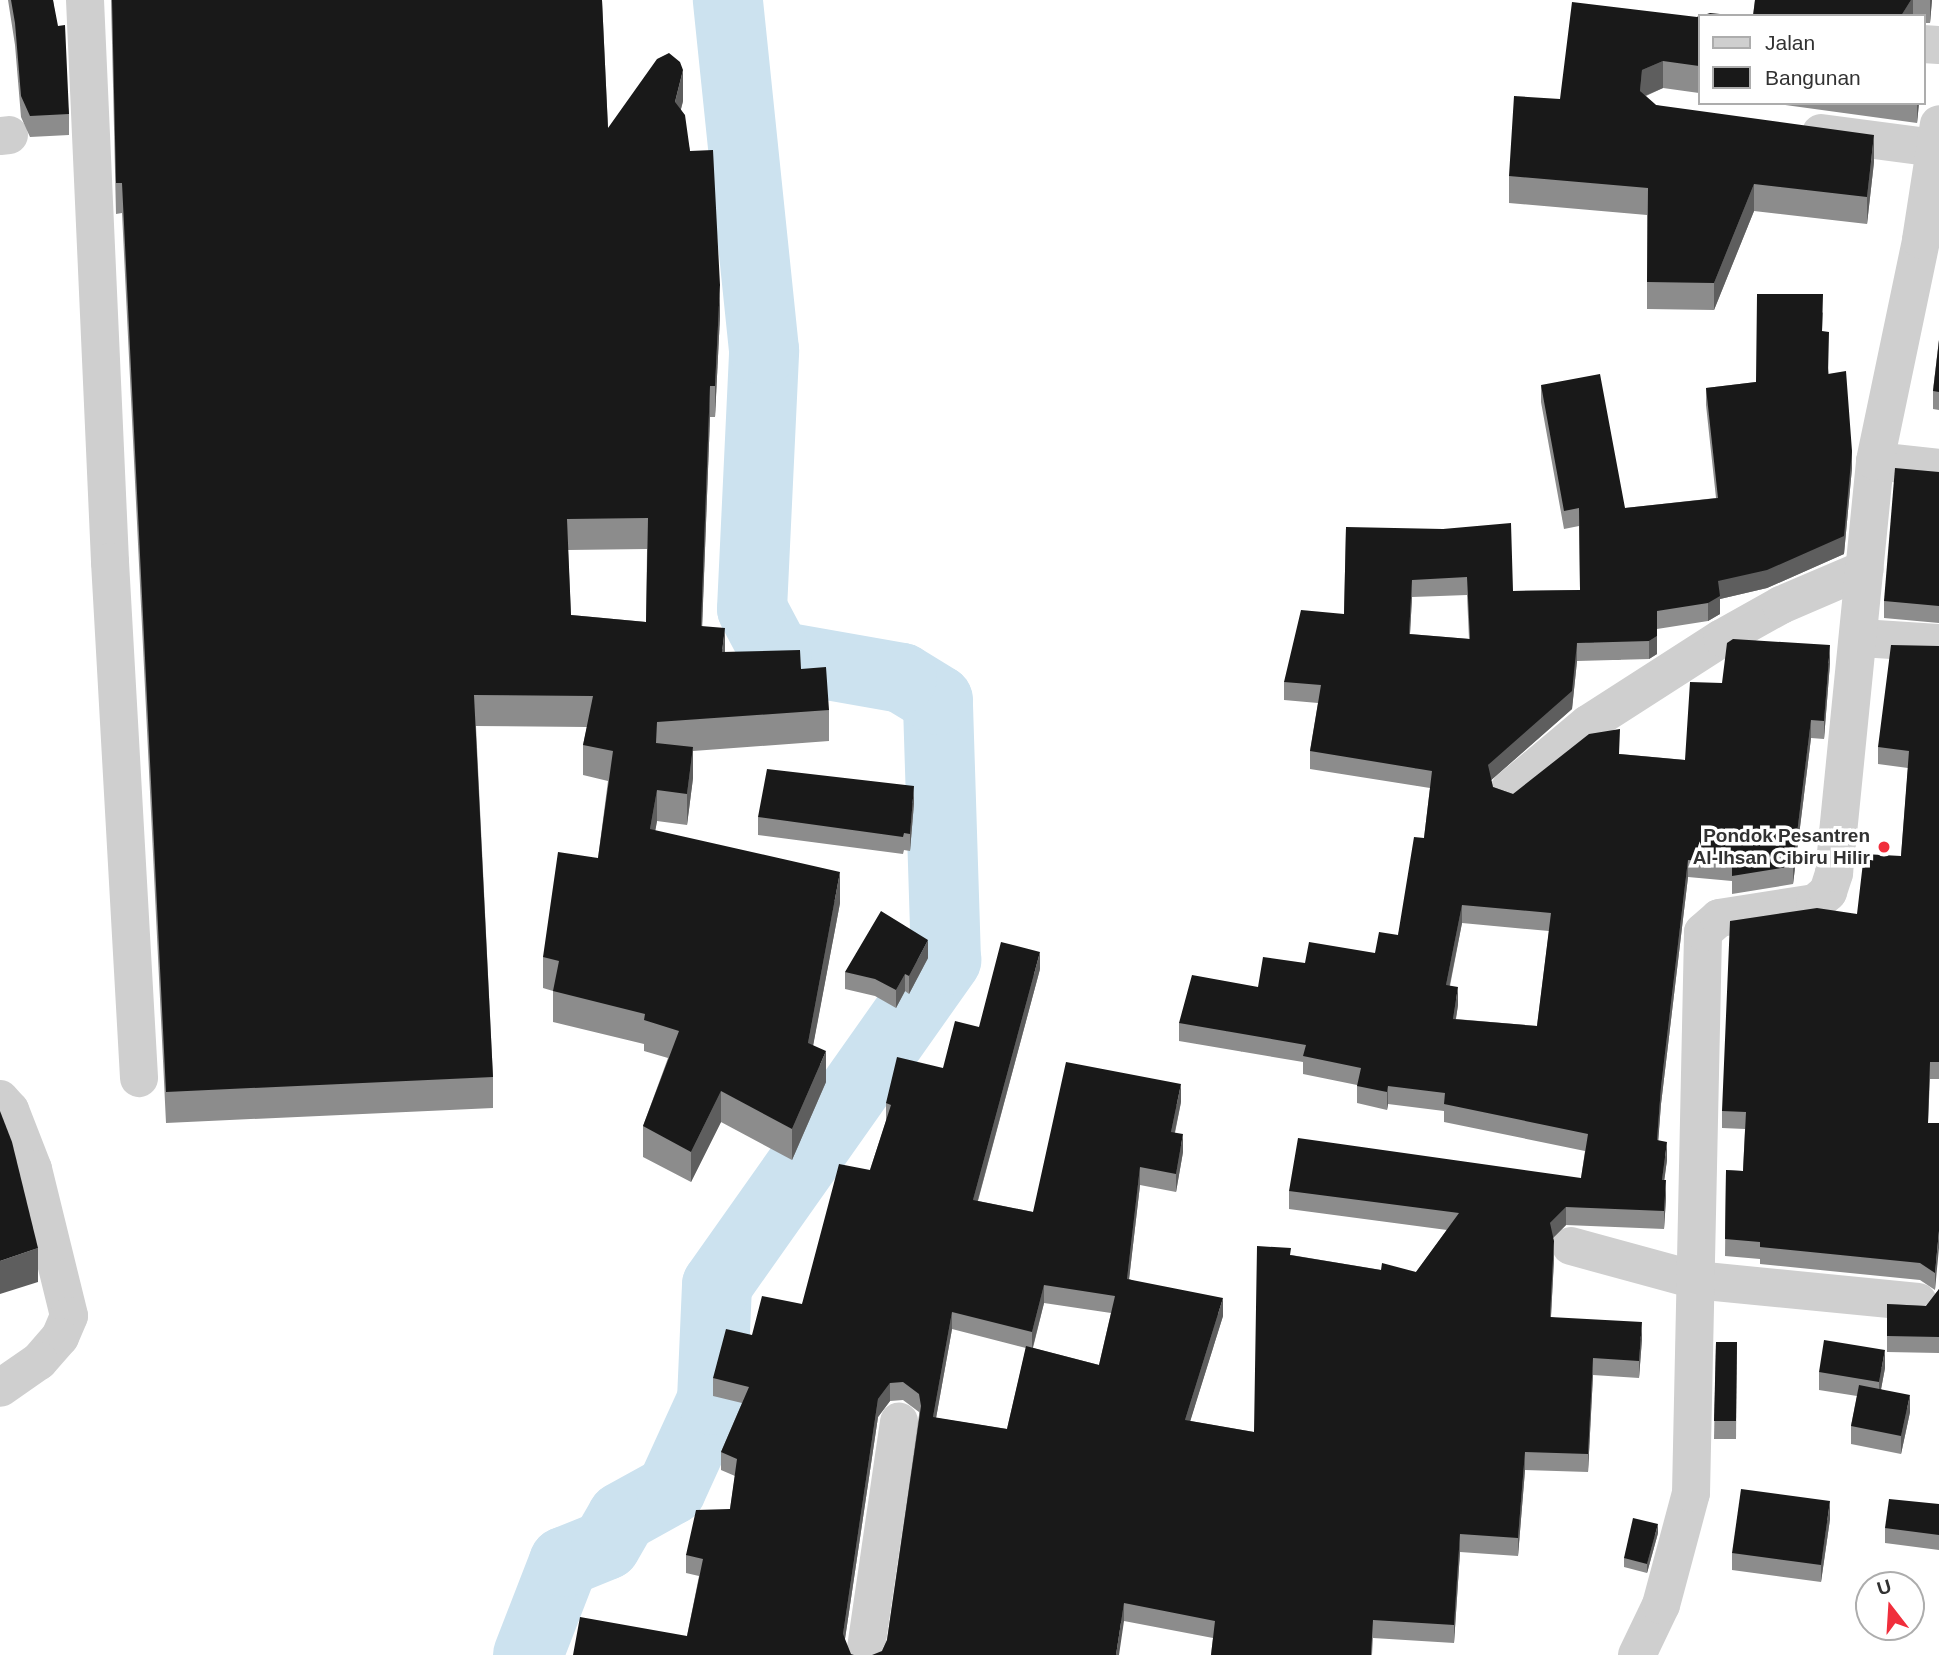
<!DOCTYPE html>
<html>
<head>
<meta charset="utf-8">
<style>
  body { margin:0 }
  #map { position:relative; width:1939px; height:1655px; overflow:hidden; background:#fff; font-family:Helvetica,sans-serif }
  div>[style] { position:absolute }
  .river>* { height:70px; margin:-35px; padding:0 35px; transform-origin:35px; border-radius:35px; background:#cce2ef }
  .minor>* { height:38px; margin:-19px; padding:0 19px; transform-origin:19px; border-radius:19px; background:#cfcfcf }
  .wall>* { inset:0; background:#8c8c8c }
  .shaded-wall>* { inset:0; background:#5e5e5e }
  .building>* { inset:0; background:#191919 }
  .dots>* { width:19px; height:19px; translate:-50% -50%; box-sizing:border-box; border:4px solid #fff; border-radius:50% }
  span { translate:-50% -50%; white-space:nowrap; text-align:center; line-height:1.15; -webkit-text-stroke:7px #fff; paint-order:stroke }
  .poi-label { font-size:19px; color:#323232; font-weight:700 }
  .right { translate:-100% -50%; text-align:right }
  .legend { position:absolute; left:1698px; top:14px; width:228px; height:91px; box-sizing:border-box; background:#fff; border:2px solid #adadad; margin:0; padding:9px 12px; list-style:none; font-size:21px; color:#323232 }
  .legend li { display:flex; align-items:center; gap:14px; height:35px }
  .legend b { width:35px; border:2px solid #adadad }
  .north { position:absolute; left:1855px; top:1571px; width:70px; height:70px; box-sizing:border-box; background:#fff; border:2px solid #adadad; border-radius:50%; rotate:343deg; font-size:19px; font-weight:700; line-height:28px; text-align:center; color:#323232 }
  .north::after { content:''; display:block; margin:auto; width:24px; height:32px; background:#f02e3c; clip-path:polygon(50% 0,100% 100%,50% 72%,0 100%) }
</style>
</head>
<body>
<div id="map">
  <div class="river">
    <i style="left:528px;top:1655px;width:100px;rotate:-68.8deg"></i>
    <i style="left:564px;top:1562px;width:45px;rotate:-22deg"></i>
    <i style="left:606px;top:1545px;width:32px;rotate:-60deg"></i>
    <i style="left:622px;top:1517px;width:56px;rotate:-28.9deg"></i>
    <i style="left:671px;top:1490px;width:99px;rotate:-65.5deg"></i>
    <i style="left:712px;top:1400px;width:115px;rotate:-87.5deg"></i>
    <i style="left:717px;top:1285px;width:398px;rotate:-54.8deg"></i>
    <i style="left:946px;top:960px;width:260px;rotate:-91.8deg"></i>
    <i style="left:938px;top:700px;width:42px;rotate:-148.6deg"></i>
    <i style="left:902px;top:678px;width:127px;rotate:-170deg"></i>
    <i style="left:777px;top:656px;width:53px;rotate:-118deg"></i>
    <i style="left:752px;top:609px;width:259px;rotate:-87.3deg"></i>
    <i style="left:764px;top:350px;width:352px;rotate:-95.9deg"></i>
  </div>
  <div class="minor">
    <i style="left:85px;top:0;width:563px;rotate:87.45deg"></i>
    <i style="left:110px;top:562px;width:517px;rotate:86.78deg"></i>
    <i style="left:1923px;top:44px;width:16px;rotate:4deg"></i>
    <i style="left:1821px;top:133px;width:115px;rotate:7.5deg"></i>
    <i style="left:0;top:136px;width:9px;rotate:-6deg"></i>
    <i style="left:1875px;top:461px;width:64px;rotate:6.2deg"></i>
    <i style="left:1861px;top:638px;width:78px;rotate:3.7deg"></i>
    <i style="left:1509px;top:790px;width:103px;rotate:-39.9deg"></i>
    <i style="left:1588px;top:724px;width:159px;rotate:-32.7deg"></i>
    <i style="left:1722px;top:638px;width:68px;rotate:-29.2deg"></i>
    <i style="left:1781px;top:605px;width:91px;rotate:-23.2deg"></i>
    <i style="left:0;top:1099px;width:15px;rotate:48deg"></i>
    <i style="left:10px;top:1110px;width:63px;rotate:68.7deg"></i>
    <i style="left:33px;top:1169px;width:151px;rotate:76.2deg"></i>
    <i style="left:69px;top:1316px;width:23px;rotate:113deg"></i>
    <i style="left:60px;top:1337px;width:32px;rotate:131deg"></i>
    <i style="left:39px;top:1361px;width:47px;rotate:145.3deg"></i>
    <i style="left:1571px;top:1246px;width:129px;rotate:15.3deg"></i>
    <i style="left:1695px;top:1280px;width:224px;rotate:5.6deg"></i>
    <i style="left:865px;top:1655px;width:236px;rotate:-81.7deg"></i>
    <i style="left:1637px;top:1655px;width:55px;rotate:-64.4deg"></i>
    <i style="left:1661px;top:1605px;width:116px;rotate:-75deg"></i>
    <i style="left:1691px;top:1493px;width:561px;rotate:-88.77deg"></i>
    <i style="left:1703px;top:932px;width:21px;rotate:-41deg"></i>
    <i style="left:1719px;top:918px;width:97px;rotate:-8.9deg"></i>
    <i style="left:1815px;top:903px;width:17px;rotate:-40deg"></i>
    <i style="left:1828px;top:892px;width:20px;rotate:-72deg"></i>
    <i style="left:1834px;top:873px;width:414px;rotate:-84.3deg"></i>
    <i style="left:1875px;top:461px;width:226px;rotate:-78.2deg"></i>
    <i style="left:1921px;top:240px;width:117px;rotate:-81.2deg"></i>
  </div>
  <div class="wall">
    <i style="clip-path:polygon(8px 0,53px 0,69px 114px,69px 135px,30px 137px,21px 117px,15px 45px)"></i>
    <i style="clip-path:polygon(evenodd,111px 0,602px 0,608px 128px,683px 101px,681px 109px,690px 151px,720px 316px,715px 417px,710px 417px,702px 626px,725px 652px,801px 669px,829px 710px,829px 741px,693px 751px,693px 778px,687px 825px,657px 821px,655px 831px,840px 903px,813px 1045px,826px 1082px,792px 1160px,721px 1122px,691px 1182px,643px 1157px,643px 1126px,668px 1058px,644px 1051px,644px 1044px,553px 1022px,553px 991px,543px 988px,543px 957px,598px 858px,608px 781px,583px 775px,583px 745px,587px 727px,476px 726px,493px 1077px,493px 1108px,166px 1123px,122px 213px,116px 214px,111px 0,647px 549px,646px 622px,571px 615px,568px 550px,647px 549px)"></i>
    <i style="clip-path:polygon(1755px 0,1932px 0,1930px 23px,1923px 23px,1923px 16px,1753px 16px)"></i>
    <i style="clip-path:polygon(1699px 16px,1699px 93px,1663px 88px,1646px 96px,1656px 105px,1874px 162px,1867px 224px,1754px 211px,1714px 310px,1647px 309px,1647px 215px,1509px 203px,1509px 176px,1560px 99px)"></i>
    <i style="clip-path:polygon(1771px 103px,1919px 103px,1917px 123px)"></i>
    <i style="clip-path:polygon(evenodd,1823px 312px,1822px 331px,1829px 374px,1852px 468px,1844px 554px,1767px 588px,1720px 599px,1720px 614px,1708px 621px,1657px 629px,1657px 654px,1649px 659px,1577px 661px,1572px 709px,1491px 780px,1493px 787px,1513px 794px,1620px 754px,1685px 760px,1722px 683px,1830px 663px,1824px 739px,1811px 738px,1793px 884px,1732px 894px,1732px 881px,1688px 877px,1661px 1104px,1658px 1141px,1667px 1160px,1664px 1180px,1666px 1198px,1664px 1229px,1566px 1225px,1553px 1238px,1554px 1259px,1551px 1317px,1642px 1339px,1639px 1378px,1593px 1375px,1588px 1472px,1525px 1470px,1518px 1556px,1460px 1552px,1454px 1643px,1373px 1638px,1372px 1655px,1211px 1655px,1213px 1638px,1124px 1621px,882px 1651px,887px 1640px,919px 1415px,919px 1412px,903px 1400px,890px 1401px,878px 1417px,845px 1639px,687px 1636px,699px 1576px,686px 1573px,686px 1555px,730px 1509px,735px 1476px,721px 1470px,721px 1452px,742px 1403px,713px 1396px,713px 1378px,752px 1335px,802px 1304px,870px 1170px,886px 1121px,886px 1103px,943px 1068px,979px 1027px,1040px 969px,978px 1201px,1033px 1212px,1181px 1102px,1175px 1133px,1183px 1152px,1176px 1192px,1140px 1185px,1129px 1279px,1223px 1316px,1190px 1421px,1254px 1432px,1291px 1255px,1381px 1270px,1416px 1272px,1447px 1230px,1289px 1209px,1289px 1191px,1581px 1178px,1585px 1151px,1444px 1122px,1444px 1111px,1388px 1104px,1387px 1110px,1357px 1103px,1357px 1085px,1303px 1074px,1303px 1062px,1179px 1041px,1179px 1023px,1258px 987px,1305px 963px,1375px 953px,1398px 935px,1424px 838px,1430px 788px,1310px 769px,1310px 751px,1318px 703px,1284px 700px,1284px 682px,1344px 614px,1346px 527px,1513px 591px,1580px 590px,1579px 526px,1564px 529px,1541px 402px,1541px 385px,1625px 508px,1716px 498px,1706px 405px,1706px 388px,1756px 382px,1823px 312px,1467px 595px,1469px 639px,1410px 634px,1412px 597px,1467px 595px,1823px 312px,1462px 923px,1549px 931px,1537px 1026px,1456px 1019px,1458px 1005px,1450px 986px,1462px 923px,1823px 312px,1044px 1303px,1111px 1313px,1099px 1365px,1033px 1348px,1044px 1303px,1823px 312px,952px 1329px,1026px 1348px,1007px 1429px,936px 1418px,952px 1329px)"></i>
    <i style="clip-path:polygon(1939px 340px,1939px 410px,1933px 409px,1933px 391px)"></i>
    <i style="clip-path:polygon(1939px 472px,1939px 623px,1884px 618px,1884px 601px)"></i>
    <i style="clip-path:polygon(1939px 646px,1939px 1079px,1930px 1079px,1928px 1123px,1939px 1123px,1935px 1290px,1920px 1280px,1760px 1264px,1760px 1259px,1725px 1256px,1726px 1170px,1743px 1171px,1745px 1129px,1722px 1128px,1722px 1111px,1857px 914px,1901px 856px,1908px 768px,1878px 764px,1878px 747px)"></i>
    <i style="clip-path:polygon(914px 803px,910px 851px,904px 850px,903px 854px,758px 835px,758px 817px)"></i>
    <i style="clip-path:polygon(928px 958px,909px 994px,905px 991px,896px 1008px,875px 996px,845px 989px,845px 972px)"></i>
    <i style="clip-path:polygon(1939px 1289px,1939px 1353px,1887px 1352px,1887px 1304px,1926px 1306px)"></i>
    <i style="clip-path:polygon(1716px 1342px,1737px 1342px,1736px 1439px,1714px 1439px)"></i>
    <i style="clip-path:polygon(1885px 1368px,1881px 1389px,1910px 1412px,1901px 1454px,1851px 1444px,1851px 1426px,1857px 1396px,1819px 1390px,1819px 1372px)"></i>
    <i style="clip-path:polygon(1939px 1504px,1939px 1550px,1885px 1543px,1885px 1528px)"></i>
    <i style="clip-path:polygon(1830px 1519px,1821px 1582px,1732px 1570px,1732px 1553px)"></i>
    <i style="clip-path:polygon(1658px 1533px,1647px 1573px,1624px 1567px,1624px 1558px)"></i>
  </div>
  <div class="shaded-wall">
    <i style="clip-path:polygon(1911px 0,1913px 0,1913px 16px,1901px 16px)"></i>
    <i style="clip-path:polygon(1930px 0,1932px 0,1930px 23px)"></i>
    <i style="clip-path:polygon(1663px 61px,1663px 88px,1642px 97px,1640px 91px,1642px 70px)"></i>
    <i style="clip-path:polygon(683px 70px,683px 101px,675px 132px,675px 102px)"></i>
    <i style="clip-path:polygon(1917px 103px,1919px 103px,1917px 123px)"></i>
    <i style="clip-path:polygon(1874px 135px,1874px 162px,1867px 224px,1867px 197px)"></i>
    <i style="clip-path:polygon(1754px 184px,1754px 211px,1714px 310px,1714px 283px)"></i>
    <i style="clip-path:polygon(720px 285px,720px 316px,715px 417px,715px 386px)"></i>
    <i style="clip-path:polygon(710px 386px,710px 417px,701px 657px,701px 626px)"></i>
    <i style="clip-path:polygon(1852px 451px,1852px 468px,1844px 554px,1767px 588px,1720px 599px,1720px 614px,1708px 621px,1708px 603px,1718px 581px)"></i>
    <i style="clip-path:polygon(1412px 580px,1412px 597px,1409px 651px,1409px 634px)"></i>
    <i style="clip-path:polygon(725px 628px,725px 659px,722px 652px)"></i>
    <i style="clip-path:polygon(1657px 636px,1657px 654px,1649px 659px,1649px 641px)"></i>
    <i style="clip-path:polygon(1577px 643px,1577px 661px,1572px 709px,1488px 783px,1488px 765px)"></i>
    <i style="clip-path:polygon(1830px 645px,1830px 663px,1824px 739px,1824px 721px)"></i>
    <i style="clip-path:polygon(1811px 720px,1811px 738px,1793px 884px,1793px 866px)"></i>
    <i style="clip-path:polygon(693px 747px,693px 778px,687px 825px,687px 794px)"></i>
    <i style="clip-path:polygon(914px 786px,914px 803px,910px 851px,910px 834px)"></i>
    <i style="clip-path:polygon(657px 790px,657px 821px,650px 860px,650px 829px)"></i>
    <i style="clip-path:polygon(1688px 860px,1688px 877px,1661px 1104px,1657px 1158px,1657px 1140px,1661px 1087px)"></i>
    <i style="clip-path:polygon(840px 872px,840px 903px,808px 1073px,808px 1043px)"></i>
    <i style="clip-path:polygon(1462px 905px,1462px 923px,1446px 1003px,1446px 985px)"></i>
    <i style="clip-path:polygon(928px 940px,928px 958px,909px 994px,909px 976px)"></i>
    <i style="clip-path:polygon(1040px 952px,1040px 969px,973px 1218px,973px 1200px)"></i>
    <i style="clip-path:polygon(905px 974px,905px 991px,896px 1008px,896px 990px)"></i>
    <i style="clip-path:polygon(1458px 987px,1458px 1005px,1453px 1036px,1453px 1019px)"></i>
    <i style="clip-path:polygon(826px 1051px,826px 1082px,792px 1160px,792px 1129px)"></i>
    <i style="clip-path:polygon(1181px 1084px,1181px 1102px,1171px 1150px,1171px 1132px)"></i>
    <i style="clip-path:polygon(1388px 1086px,1388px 1104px,1387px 1110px,1387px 1092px)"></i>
    <i style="clip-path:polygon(721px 1091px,721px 1122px,691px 1182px,691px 1152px)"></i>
    <i style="clip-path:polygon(1183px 1134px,1183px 1152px,1176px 1192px,1176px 1174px)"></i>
    <i style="clip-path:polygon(1667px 1142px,1667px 1160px,1662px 1198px,1662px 1180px)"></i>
    <i style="clip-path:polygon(1140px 1167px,1140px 1185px,1127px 1297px,1127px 1279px)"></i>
    <i style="clip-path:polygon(1666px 1180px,1666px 1198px,1664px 1229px,1664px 1211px)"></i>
    <i style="clip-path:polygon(1566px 1207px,1566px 1225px,1550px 1241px,1550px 1223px)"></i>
    <i style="clip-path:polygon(1939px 1231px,1939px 1248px,1935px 1290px,1935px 1273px)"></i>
    <i style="clip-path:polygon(1554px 1241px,1554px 1259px,1550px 1334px,1550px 1317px)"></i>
    <i style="clip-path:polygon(38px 1248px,38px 1282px,0 1294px,0 1261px)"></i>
    <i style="clip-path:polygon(1044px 1285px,1044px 1303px,1032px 1350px,1032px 1332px)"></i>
    <i style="clip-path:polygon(1223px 1298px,1223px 1316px,1185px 1438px,1185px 1420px)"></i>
    <i style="clip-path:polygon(952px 1312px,952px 1329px,933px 1435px,933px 1417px)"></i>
    <i style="clip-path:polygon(1642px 1322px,1642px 1339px,1639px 1378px,1639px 1361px)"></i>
    <i style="clip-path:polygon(1885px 1350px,1885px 1368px,1879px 1400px,1879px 1382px)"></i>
    <i style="clip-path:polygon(1593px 1358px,1593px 1375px,1588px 1472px,1588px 1454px)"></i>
    <i style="clip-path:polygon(890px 1383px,890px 1401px,878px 1417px,843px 1652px,843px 1634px,878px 1399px)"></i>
    <i style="clip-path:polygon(1910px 1395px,1910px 1412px,1901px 1454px,1901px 1436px)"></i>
    <i style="clip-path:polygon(1525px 1452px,1525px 1470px,1518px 1556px,1518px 1538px)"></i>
    <i style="clip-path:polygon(1830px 1501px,1830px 1519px,1821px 1582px,1821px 1565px)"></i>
    <i style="clip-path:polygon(1658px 1524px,1658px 1533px,1647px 1573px,1647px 1564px)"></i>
    <i style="clip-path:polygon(1460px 1534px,1460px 1552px,1454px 1643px,1454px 1625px)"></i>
    <i style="clip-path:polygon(1124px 1603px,1124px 1621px,1119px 1655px,1116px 1655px)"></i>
  </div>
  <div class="building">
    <i style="clip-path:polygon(11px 0,53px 0,58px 26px,65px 25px,69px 114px,30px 116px,21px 96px,15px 23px)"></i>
    <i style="clip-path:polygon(evenodd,112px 0,602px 0,608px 128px,657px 59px,669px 53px,680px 62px,683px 70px,675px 102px,685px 115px,690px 151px,713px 150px,720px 285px,715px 386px,710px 386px,701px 626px,725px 628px,722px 652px,800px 650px,801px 669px,826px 667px,829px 710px,657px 722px,656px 743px,693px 747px,687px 794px,657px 790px,650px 829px,840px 872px,808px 1043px,826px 1051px,792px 1129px,721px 1091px,691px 1152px,643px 1126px,679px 1031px,644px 1020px,645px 1014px,553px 991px,559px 961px,543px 957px,558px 852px,598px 858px,613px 751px,583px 745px,593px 696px,474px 695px,493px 1077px,166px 1092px,122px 183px,116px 183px,112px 0,648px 518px,646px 622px,571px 615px,567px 519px,648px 518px)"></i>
    <i style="clip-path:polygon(1755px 0,1911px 0,1901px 16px,1753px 16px)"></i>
    <i style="clip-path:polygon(1572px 2px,1697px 17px,1699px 16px,1699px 66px,1663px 61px,1642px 70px,1640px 91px,1656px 105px,1874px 135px,1867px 197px,1754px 184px,1714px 283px,1647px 282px,1648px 188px,1509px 176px,1514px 96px,1560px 99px)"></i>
    <i style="clip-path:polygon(1710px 13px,1740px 16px,1701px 16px)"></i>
    <i style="clip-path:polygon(evenodd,1757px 294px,1823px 294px,1822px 331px,1829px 332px,1828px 374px,1846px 371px,1852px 451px,1844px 536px,1767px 570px,1718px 581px,1720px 596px,1708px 603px,1657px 611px,1657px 636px,1649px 641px,1577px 643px,1572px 691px,1488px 765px,1493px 787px,1513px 794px,1589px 734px,1620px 729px,1619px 754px,1685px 760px,1690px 682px,1722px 683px,1727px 643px,1733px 639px,1830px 645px,1824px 721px,1811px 720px,1793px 866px,1732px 876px,1732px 863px,1688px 860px,1661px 1087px,1657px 1140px,1667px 1142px,1662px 1180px,1666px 1180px,1664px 1211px,1566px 1207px,1550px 1223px,1554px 1241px,1550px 1317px,1642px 1322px,1639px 1361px,1593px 1358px,1588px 1454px,1525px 1452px,1518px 1538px,1460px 1534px,1454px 1625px,1373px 1620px,1371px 1655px,1211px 1655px,1215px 1621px,1124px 1603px,1116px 1655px,872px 1655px,882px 1651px,887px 1640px,921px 1406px,919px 1394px,903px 1382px,890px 1383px,878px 1399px,843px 1634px,851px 1654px,854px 1655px,573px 1655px,580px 1617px,687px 1636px,703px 1559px,686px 1555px,696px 1510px,730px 1509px,737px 1459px,721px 1452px,749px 1387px,713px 1378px,726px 1329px,752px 1335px,762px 1296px,802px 1304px,839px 1164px,870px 1170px,891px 1105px,886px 1103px,897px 1057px,943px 1068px,955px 1021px,979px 1027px,1001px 942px,1040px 952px,973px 1200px,1033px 1212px,1066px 1062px,1181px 1084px,1171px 1132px,1183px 1134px,1176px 1174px,1140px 1167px,1127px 1279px,1223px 1298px,1185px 1420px,1254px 1432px,1257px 1246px,1291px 1248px,1290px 1255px,1381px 1270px,1382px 1263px,1416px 1272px,1459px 1213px,1289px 1191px,1298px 1138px,1581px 1178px,1588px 1134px,1444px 1104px,1445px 1093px,1388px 1086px,1387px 1092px,1357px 1086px,1361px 1068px,1303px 1056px,1306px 1045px,1179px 1023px,1192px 975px,1258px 987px,1263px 957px,1305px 963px,1309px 942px,1375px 953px,1379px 932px,1398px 935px,1414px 837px,1424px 838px,1432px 771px,1310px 751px,1321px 685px,1284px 682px,1301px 610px,1344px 614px,1346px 527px,1443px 529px,1511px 523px,1513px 591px,1580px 590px,1579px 508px,1564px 511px,1541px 385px,1600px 374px,1625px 508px,1718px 498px,1706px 388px,1756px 382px,1757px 294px,1467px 577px,1470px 639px,1409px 634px,1412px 580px,1467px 577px,1757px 294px,1462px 905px,1551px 913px,1537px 1026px,1453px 1019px,1458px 987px,1446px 985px,1462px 905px,1757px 294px,1044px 1285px,1115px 1296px,1099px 1365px,1026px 1346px,1007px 1429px,933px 1417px,952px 1312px,1032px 1332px,1044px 1285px)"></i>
    <i style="clip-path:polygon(1939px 340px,1939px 392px,1933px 391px)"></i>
    <i style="clip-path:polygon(1895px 468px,1939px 472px,1939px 606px,1884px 601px)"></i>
    <i style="clip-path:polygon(1891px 645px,1939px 646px,1939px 1062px,1930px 1062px,1928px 1123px,1939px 1123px,1939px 1231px,1935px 1273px,1920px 1263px,1760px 1247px,1760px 1242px,1725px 1239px,1726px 1170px,1743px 1171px,1746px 1112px,1722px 1111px,1730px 921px,1817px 908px,1857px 914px,1864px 854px,1901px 856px,1909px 751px,1878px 747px)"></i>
    <i style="clip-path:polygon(767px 769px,914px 786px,910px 834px,904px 833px,903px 837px,758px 817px)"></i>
    <i style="clip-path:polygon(881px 911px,928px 940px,909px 976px,905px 974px,896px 990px,875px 979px,845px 972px)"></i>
    <i style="clip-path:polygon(0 1111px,12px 1142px,38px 1248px,0 1261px)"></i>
    <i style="clip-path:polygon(1939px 1289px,1939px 1337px,1887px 1336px,1887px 1304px,1926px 1306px)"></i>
    <i style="clip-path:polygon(1824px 1340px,1885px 1350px,1879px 1382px,1819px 1372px)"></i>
    <i style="clip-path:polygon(1716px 1342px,1737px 1342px,1736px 1421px,1714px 1421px)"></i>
    <i style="clip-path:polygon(1859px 1385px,1910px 1395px,1901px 1436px,1851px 1426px)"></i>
    <i style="clip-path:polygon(1741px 1489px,1830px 1501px,1821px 1565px,1732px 1553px)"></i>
    <i style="clip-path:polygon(1889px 1499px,1939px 1504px,1939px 1535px,1885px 1528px)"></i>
    <i style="clip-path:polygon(1633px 1518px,1658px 1524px,1647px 1564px,1624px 1558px)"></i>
  </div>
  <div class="dots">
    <i style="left:1884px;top:847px;background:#f02e3c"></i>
  </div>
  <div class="poi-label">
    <span class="right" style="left:1870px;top:847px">Pondok Pesantren<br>Al-Ihsan Cibiru Hilir</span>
  </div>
  <ul class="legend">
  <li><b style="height:9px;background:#cfcfcf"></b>Jalan</li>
  <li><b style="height:19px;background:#191919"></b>Bangunan</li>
  </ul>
  <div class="north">U</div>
</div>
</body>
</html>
